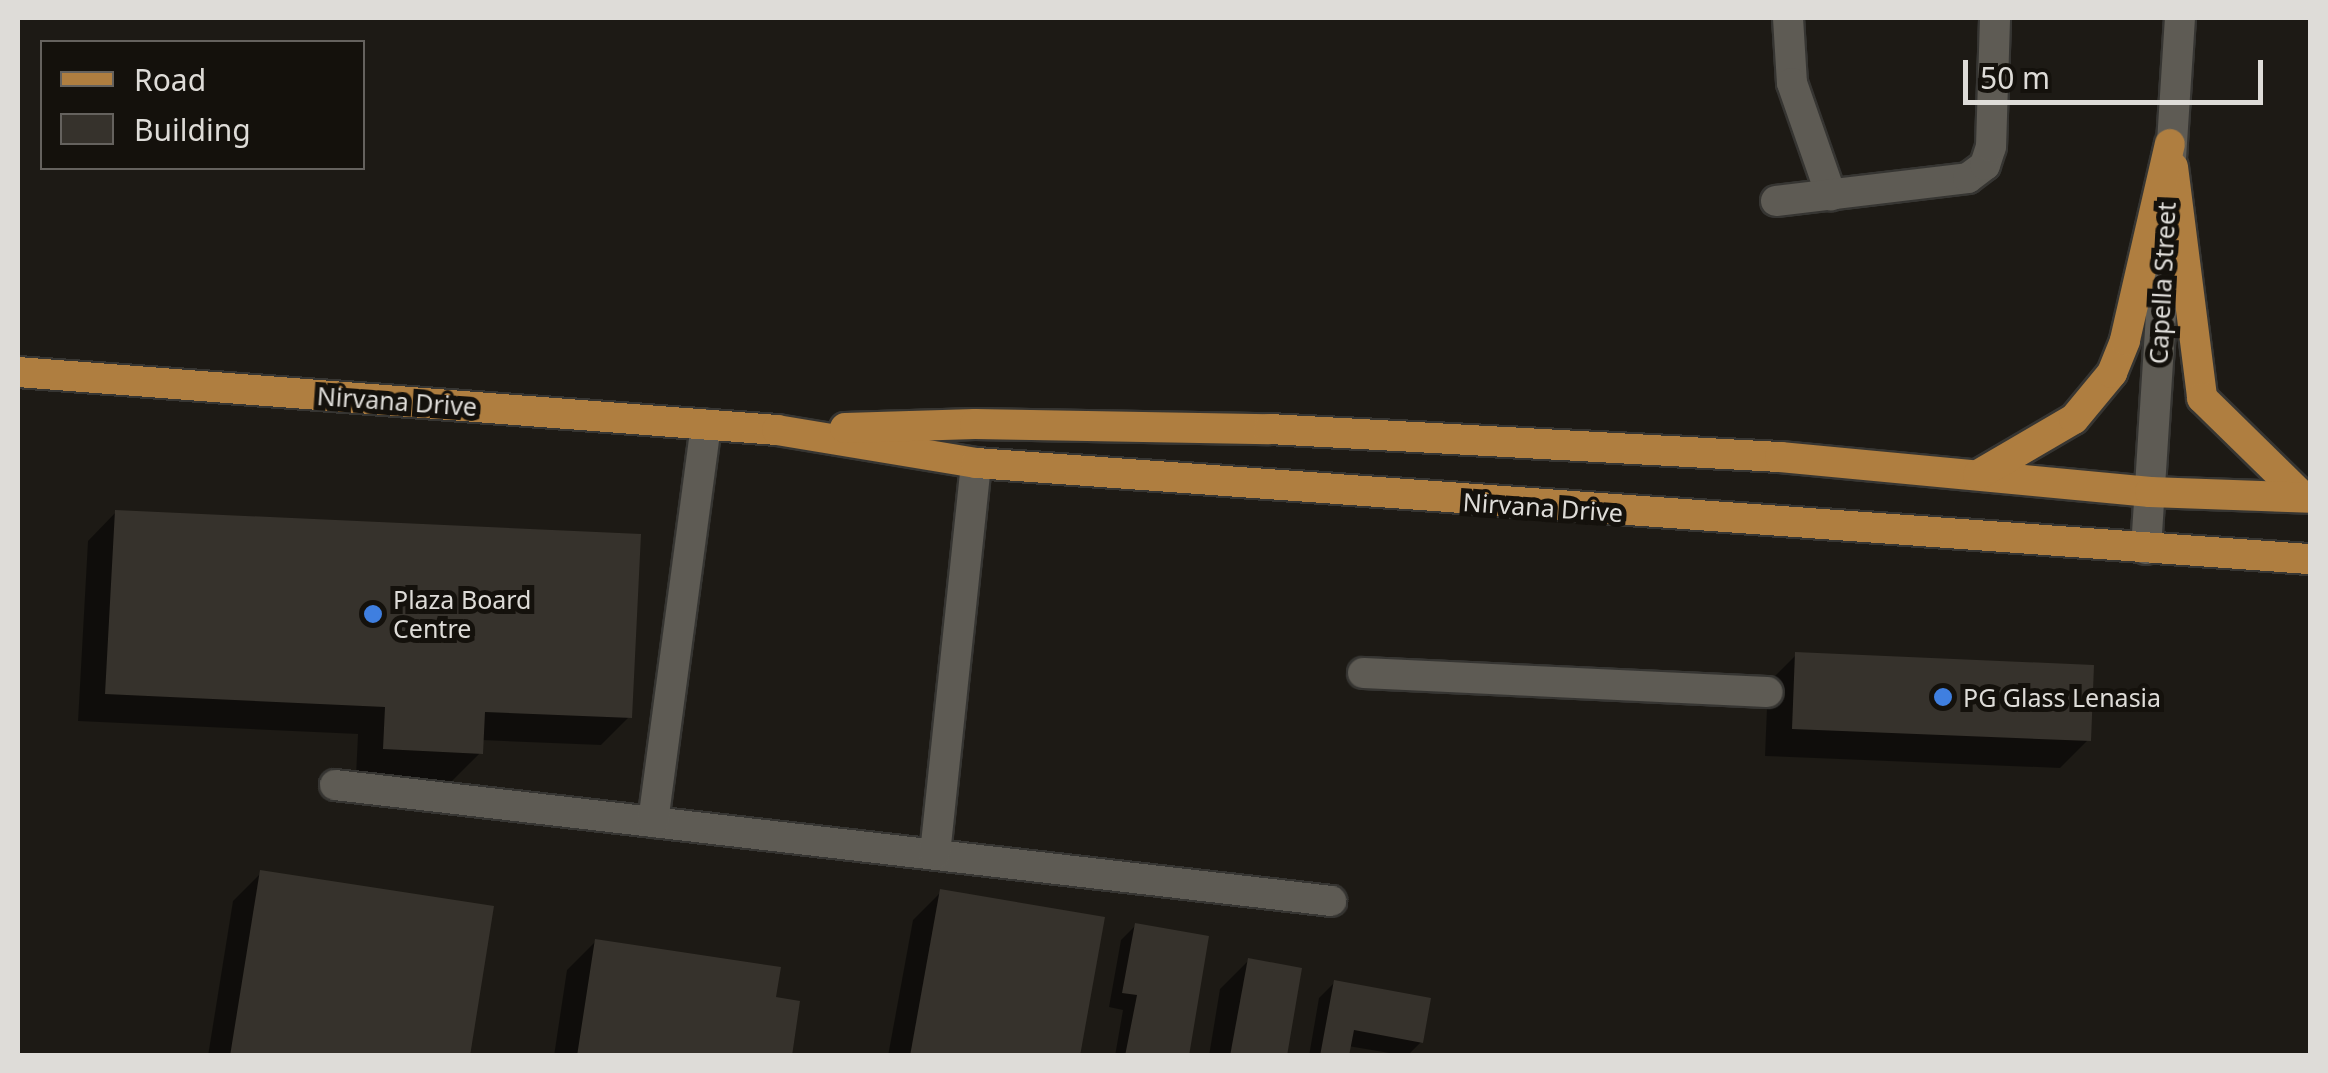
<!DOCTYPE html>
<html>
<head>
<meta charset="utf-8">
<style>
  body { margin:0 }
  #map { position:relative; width:2328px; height:1073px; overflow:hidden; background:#1d1a15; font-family:"Noto Sans",sans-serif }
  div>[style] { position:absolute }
  .shadow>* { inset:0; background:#0007 }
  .building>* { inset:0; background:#36322c }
  .roads { filter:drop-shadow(2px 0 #363532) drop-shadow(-2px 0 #363532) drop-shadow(0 2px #363532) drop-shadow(0 -2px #363532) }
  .minor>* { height:30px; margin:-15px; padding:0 15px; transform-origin:15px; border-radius:15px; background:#5e5b54 }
  .major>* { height:30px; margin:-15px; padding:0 15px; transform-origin:15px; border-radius:15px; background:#af7e40 }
  .dots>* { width:28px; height:28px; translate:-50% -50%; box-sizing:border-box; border:5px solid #14110c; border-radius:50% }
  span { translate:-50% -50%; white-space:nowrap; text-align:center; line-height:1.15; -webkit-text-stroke:10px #14110c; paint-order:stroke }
  .street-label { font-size:25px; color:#dedcd8 }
  .poi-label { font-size:25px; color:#dedcd8 }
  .left { translate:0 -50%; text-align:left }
  .frame { position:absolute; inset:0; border:20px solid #dedcd8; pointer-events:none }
  .legend { position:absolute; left:40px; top:40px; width:325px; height:130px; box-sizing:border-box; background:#14110c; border:2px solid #65625e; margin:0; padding:12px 18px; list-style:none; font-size:30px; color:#dedcd8 }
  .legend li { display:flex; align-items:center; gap:20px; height:50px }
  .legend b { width:50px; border:2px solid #65625e }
  .scale { position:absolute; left:1963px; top:60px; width:300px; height:45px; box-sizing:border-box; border:5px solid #dedcd8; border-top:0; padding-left:12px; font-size:30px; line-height:35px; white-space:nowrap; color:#dedcd8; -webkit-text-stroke:8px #14110c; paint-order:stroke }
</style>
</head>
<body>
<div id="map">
  <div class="shadow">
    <i style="clip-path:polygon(116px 512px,629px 717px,601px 745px,481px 740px,480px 753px,452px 781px,356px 776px,358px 734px,78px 721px,88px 541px)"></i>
    <i style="clip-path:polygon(1796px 655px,2088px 740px,2060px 768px,1765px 756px,1768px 683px)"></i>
    <i style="clip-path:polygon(261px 873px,467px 1056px,208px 1056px,233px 901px)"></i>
    <i style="clip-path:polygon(941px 892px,1077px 1056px,888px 1056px,913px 920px)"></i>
    <i style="clip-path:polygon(1136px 925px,1186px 1056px,1115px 1056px,1123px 1010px,1109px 1007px,1121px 940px)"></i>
    <i style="clip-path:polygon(595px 942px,773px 999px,790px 1056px,554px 1056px,567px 970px)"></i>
    <i style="clip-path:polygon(1248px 961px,1284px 1056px,1209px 1056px,1220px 989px)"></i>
    <i style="clip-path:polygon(1334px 983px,1421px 1042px,1407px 1056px,1348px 1046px,1347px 1056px,1309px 1056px,1319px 998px)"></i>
  </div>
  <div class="building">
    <i style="clip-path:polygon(115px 510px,641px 534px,632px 718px,485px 712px,483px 754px,383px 749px,385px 707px,105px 694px)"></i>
    <i style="clip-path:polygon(1795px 652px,2094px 665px,2091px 741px,1792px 729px)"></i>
    <i style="clip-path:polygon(260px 870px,494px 906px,470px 1056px,230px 1056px)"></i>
    <i style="clip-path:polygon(940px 889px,1105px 917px,1080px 1056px,910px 1056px)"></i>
    <i style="clip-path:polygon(1135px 923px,1209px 936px,1189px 1056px,1125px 1056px,1137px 995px,1122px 993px)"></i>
    <i style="clip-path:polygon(595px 939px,781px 967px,776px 997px,800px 1001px,792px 1056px,577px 1056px)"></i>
    <i style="clip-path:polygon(1248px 958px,1302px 968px,1287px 1056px,1230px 1056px)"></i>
    <i style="clip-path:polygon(1334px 980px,1431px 998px,1423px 1043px,1354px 1030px,1349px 1056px,1320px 1056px)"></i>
  </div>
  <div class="roads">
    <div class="minor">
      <i style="left:1788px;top:18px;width:65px;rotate:86.5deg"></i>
      <i style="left:1792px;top:83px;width:119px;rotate:70.8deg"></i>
      <i style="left:1776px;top:201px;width:193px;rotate:-6.8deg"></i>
      <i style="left:1968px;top:178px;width:21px;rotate:-37deg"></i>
      <i style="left:1985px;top:165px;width:19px;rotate:-72deg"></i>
      <i style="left:1991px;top:147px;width:129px;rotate:-88.2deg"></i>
      <i style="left:2146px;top:549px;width:532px;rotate:-86.34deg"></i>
      <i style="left:1363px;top:673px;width:405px;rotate:2.7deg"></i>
      <i style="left:335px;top:785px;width:1003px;rotate:6.64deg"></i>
      <i style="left:653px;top:822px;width:401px;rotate:-82.4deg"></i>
      <i style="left:935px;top:854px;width:393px;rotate:-84deg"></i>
    </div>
    <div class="major">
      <i style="left:2173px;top:167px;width:233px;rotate:82.8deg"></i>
      <i style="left:2202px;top:398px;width:141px;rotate:44.4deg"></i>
      <i style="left:18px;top:372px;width:761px;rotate:4.37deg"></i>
      <i style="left:777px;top:430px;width:202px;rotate:9.4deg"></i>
      <i style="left:976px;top:463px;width:1337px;rotate:4.12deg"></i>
      <i style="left:845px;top:428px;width:130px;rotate:-1.8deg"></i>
      <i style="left:975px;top:424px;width:294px;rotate:1deg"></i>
      <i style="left:1269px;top:429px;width:512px;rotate:3.14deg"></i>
      <i style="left:1780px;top:457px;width:372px;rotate:5.4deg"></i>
      <i style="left:2150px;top:492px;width:160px;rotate:2.1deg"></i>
      <i style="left:1978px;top:475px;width:111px;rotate:-30.3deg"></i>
      <i style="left:2074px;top:419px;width:60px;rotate:-50.4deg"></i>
      <i style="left:2112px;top:373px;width:35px;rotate:-68deg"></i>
      <i style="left:2125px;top:340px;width:201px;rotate:-77.1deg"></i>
    </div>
  </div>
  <div class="dots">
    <i style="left:373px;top:614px;background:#3f7fe0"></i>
    <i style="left:1943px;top:697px;background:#3f7fe0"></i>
  </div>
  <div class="street-label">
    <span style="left:2162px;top:283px;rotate:-87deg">Capella Street</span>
    <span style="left:397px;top:401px;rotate:4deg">Nirvana Drive</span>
    <span style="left:1543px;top:507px;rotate:4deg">Nirvana Drive</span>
  </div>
  <div class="poi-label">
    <span class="left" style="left:393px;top:614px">Plaza Board<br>Centre</span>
    <span class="left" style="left:1963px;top:697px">PG Glass Lenasia</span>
  </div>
  <div class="frame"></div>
  <ul class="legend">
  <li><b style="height:12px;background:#af7e40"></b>Road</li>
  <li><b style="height:28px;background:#36322c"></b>Building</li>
  </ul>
  <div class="scale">50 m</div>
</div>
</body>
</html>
